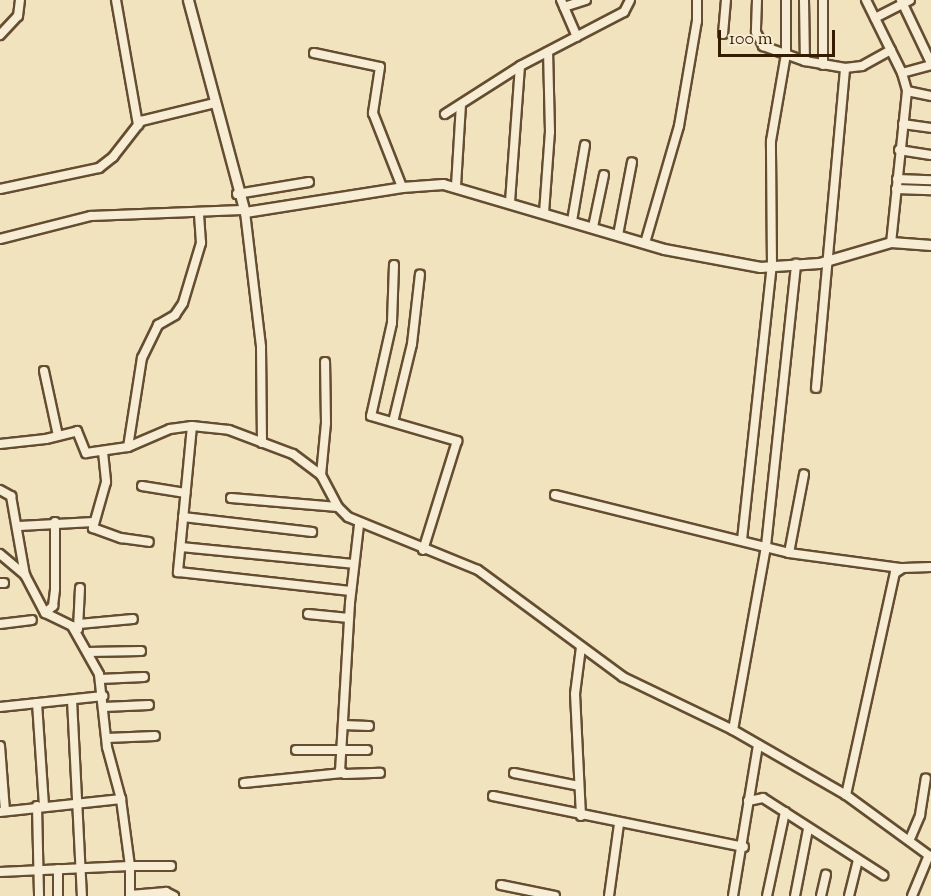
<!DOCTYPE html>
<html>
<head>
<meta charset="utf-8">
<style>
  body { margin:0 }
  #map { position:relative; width:931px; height:896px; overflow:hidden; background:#f2e3bf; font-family:"Sorts Mill Goudy",serif }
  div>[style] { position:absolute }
  .roads { filter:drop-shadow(2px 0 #644d30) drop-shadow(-2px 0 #644d30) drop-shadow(0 2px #644d30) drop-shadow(0 -2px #644d30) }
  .minor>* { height:8px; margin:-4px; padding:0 4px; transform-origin:4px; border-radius:4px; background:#f7edd5 }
  .tertiary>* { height:9px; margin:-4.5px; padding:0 4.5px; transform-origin:4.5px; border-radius:4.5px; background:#f7edd5 }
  span { translate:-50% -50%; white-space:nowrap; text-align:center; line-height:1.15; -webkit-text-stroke:4.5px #f7edd5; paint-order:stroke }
  .scale { position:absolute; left:718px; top:30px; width:117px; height:27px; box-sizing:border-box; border:3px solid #351b00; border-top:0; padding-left:8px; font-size:18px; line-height:21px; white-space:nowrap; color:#351b00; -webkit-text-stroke:4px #f7edd5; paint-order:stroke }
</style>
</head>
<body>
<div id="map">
  <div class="roads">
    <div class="minor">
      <i style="left:116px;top:0;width:127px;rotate:80deg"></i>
      <i style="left:561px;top:0;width:40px;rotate:66.6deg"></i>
      <i style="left:757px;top:0;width:32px;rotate:92deg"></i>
      <i style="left:756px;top:32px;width:16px;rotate:63deg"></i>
      <i style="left:763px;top:46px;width:45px;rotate:19.7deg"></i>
      <i style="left:805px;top:61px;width:41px;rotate:9.9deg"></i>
      <i style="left:845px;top:68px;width:17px;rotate:-7deg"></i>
      <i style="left:862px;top:66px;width:33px;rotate:-29deg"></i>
      <i style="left:804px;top:0;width:61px;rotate:89.1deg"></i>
      <i style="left:823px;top:0;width:65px;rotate:90deg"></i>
      <i style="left:866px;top:0;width:81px;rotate:63.7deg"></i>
      <i style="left:902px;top:73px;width:19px;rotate:74deg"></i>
      <i style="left:907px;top:91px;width:152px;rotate:96deg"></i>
      <i style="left:901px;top:0;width:70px;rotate:64.5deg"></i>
      <i style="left:564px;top:7px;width:23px;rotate:-18deg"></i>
      <i style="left:875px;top:18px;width:39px;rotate:-27deg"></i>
      <i style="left:723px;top:34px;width:34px;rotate:-85deg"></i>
      <i style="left:0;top:35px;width:26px;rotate:-47deg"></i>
      <i style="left:18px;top:16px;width:16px;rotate:-83deg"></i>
      <i style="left:314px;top:53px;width:67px;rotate:12deg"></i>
      <i style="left:380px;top:67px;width:47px;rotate:98.7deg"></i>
      <i style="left:373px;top:113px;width:79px;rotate:68.6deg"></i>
      <i style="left:902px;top:73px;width:30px;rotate:-15deg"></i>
      <i style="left:907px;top:91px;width:25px;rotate:12deg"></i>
      <i style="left:445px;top:114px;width:91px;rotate:-32.5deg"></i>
      <i style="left:522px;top:65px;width:115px;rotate:-27.5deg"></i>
      <i style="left:624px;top:12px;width:13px;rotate:-63deg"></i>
      <i style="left:903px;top:124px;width:28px;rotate:8deg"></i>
      <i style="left:899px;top:150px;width:32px;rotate:9deg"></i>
      <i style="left:897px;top:179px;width:34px;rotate:2deg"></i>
      <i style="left:456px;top:186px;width:81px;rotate:-86.5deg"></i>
      <i style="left:0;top:189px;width:101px;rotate:-12deg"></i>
      <i style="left:99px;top:168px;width:18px;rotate:-38deg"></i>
      <i style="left:113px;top:157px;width:46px;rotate:-52.1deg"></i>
      <i style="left:141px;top:121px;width:76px;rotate:-13.7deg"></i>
      <i style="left:896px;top:189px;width:35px;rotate:2deg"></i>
      <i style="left:237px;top:194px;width:73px;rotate:-9.5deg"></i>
      <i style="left:510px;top:202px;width:136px;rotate:-85.8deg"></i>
      <i style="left:245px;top:212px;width:136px;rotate:83.2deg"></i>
      <i style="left:261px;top:347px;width:96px;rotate:89.4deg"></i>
      <i style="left:544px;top:213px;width:81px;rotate:-85.8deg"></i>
      <i style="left:550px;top:132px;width:80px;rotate:-91.4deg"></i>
      <i style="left:572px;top:221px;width:77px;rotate:-80.3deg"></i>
      <i style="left:593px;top:227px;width:53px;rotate:-78.1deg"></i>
      <i style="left:618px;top:235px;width:74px;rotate:-79.1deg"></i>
      <i style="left:0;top:239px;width:94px;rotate:-14.2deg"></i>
      <i style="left:91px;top:216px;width:151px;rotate:-2.3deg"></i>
      <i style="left:645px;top:243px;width:122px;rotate:-73.8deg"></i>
      <i style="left:679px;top:126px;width:107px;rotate:-80.3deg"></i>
      <i style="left:697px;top:21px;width:21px;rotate:-90deg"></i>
      <i style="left:394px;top:265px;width:58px;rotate:92deg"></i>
      <i style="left:392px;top:323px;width:95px;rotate:102.7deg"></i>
      <i style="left:371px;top:416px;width:90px;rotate:16.2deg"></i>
      <i style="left:457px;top:441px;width:114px;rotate:107.3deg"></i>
      <i style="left:44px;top:371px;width:66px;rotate:77.8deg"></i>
      <i style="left:816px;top:388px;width:321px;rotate:-84.8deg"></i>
      <i style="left:393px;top:422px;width:80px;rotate:-76.3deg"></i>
      <i style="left:412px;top:344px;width:70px;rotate:-83.5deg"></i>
      <i style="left:192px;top:426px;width:147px;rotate:95.5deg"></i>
      <i style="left:178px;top:572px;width:174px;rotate:6.3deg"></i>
      <i style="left:0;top:444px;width:46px;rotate:-6.2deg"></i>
      <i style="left:46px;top:439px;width:32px;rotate:-14deg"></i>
      <i style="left:77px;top:431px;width:24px;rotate:68deg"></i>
      <i style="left:86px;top:453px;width:42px;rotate:-8.1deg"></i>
      <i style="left:128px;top:447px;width:46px;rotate:-23.2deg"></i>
      <i style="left:170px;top:429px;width:22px;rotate:-8deg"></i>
      <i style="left:192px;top:426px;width:37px;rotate:6deg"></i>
      <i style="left:229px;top:430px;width:68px;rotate:20.6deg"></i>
      <i style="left:293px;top:454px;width:35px;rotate:37deg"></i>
      <i style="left:321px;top:475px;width:36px;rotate:62deg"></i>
      <i style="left:338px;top:507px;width:14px;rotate:45deg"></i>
      <i style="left:348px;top:517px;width:140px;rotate:22.2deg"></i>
      <i style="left:478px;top:570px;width:180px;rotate:36.4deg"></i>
      <i style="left:623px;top:677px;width:122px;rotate:25.7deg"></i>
      <i style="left:733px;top:730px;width:130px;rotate:29.9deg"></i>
      <i style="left:846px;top:795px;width:105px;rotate:36.1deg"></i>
      <i style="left:128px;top:447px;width:90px;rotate:-81.1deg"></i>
      <i style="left:142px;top:358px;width:37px;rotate:-64deg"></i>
      <i style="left:158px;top:325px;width:20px;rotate:-30deg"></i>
      <i style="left:175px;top:315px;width:14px;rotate:-56deg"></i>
      <i style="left:183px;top:303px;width:63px;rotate:-73.3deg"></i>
      <i style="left:201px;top:243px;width:30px;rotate:-94deg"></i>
      <i style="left:103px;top:452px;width:30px;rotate:84deg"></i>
      <i style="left:106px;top:482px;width:48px;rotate:105.8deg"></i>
      <i style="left:93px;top:528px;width:30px;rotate:20deg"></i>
      <i style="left:121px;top:538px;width:28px;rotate:8deg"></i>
      <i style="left:321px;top:475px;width:52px;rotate:-84.5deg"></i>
      <i style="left:326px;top:423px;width:61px;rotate:-90.9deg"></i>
      <i style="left:142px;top:486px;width:44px;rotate:9.2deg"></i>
      <i style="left:0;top:490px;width:13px;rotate:29deg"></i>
      <i style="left:11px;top:496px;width:80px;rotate:80deg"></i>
      <i style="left:555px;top:495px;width:241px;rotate:13.9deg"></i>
      <i style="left:789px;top:553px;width:112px;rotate:7.7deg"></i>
      <i style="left:231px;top:498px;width:107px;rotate:4.8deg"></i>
      <i style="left:183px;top:517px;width:130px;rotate:6.6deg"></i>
      <i style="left:359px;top:525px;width:79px;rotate:96.6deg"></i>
      <i style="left:350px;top:603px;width:167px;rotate:93.4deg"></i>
      <i style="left:340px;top:770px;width:6px;rotate:39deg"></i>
      <i style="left:345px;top:774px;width:35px;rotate:-2deg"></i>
      <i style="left:19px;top:526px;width:75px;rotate:-3.1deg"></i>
      <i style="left:742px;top:540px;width:276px;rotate:-83.8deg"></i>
      <i style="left:772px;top:266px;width:125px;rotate:-90.5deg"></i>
      <i style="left:771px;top:141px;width:88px;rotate:-80.2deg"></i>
      <i style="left:786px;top:54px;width:54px;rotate:-90deg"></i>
      <i style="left:181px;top:547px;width:173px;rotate:5.6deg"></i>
      <i style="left:789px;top:553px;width:80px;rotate:-79.2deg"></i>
      <i style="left:0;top:554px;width:33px;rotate:40deg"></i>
      <i style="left:25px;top:575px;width:43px;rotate:62.2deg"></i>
      <i style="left:0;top:583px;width:4px"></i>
      <i style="left:308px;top:614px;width:41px;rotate:5.6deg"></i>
      <i style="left:0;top:624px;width:32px;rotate:-7deg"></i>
      <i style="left:79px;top:624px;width:54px;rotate:-5.3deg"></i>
      <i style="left:78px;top:629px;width:41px;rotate:-87.2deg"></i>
      <i style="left:88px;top:652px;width:53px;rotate:-1.1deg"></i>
      <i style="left:100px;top:679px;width:44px;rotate:-2.6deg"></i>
      <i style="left:72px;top:700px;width:196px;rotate:87.1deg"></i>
      <i style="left:37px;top:703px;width:103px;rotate:86.1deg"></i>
      <i style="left:0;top:707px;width:104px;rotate:-6.1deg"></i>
      <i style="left:104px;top:707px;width:45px;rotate:-2.5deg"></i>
      <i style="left:343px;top:725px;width:26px;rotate:2deg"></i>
      <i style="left:733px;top:730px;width:187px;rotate:-79.8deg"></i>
      <i style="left:766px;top:546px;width:284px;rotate:-83.9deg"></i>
      <i style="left:107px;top:738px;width:48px;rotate:-2.4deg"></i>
      <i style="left:0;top:746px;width:65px;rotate:85.6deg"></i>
      <i style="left:296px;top:750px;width:71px"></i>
      <i style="left:514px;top:773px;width:66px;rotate:11.3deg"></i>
      <i style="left:244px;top:783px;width:99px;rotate:-5.8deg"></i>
      <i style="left:846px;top:795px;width:227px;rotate:-77.6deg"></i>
      <i style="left:895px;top:573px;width:9px;rotate:-32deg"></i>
      <i style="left:903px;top:568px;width:28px;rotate:-2deg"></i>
      <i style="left:493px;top:796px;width:256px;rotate:11.5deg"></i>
      <i style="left:748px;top:801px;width:15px;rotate:-11deg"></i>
      <i style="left:763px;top:798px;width:143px;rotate:32.7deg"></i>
      <i style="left:37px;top:806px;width:90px;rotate:88.7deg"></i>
      <i style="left:0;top:812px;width:122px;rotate:-6.1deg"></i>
      <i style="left:581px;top:816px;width:122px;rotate:-92.8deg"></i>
      <i style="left:575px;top:694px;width:47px;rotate:-82.7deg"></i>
      <i style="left:910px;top:839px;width:26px;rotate:-67deg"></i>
      <i style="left:920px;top:815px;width:37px;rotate:-81deg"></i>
      <i style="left:58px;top:869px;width:27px;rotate:90deg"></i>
      <i style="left:0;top:872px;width:130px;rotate:-2.6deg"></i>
      <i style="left:130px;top:866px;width:68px;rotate:-97.7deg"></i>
      <i style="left:121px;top:799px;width:54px;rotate:-105.1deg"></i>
      <i style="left:107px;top:747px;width:73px;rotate:-96.3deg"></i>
      <i style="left:99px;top:674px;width:55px;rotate:-119.4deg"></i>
      <i style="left:72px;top:626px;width:30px;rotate:-154deg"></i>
      <i style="left:45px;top:613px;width:11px;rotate:-41deg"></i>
      <i style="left:53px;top:606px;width:17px;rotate:-83deg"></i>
      <i style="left:55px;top:589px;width:67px;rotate:-90deg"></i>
      <i style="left:501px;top:885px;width:55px;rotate:11.5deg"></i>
      <i style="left:130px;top:895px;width:36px;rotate:-5deg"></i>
      <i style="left:166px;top:892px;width:9px;rotate:27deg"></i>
      <i style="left:130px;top:896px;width:30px;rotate:-90deg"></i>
      <i style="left:130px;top:866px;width:41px"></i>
      <i style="left:609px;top:896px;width:73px;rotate:-82.1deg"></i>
      <i style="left:733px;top:896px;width:153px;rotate:-80.6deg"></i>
      <i style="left:767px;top:896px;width:86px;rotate:-77.9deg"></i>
      <i style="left:795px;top:896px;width:68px;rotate:-79deg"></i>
      <i style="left:821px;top:896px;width:22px;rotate:-77deg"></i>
      <i style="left:849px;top:896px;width:37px;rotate:-76deg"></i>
      <i style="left:912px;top:896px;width:44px;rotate:-67.5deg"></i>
    </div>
    <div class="tertiary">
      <i style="left:188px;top:0;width:220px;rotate:75deg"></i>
      <i style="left:245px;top:212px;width:159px;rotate:-9deg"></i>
      <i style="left:402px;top:187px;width:41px;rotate:-4.2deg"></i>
      <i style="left:443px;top:184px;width:230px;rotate:16.4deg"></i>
      <i style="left:664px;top:249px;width:98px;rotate:10.6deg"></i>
      <i style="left:760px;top:267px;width:59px;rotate:-3.9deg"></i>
      <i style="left:819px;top:263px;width:75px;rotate:-16.3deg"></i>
      <i style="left:891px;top:242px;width:40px;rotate:4.3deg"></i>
    </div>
  </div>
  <div class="scale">100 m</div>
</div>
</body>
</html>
